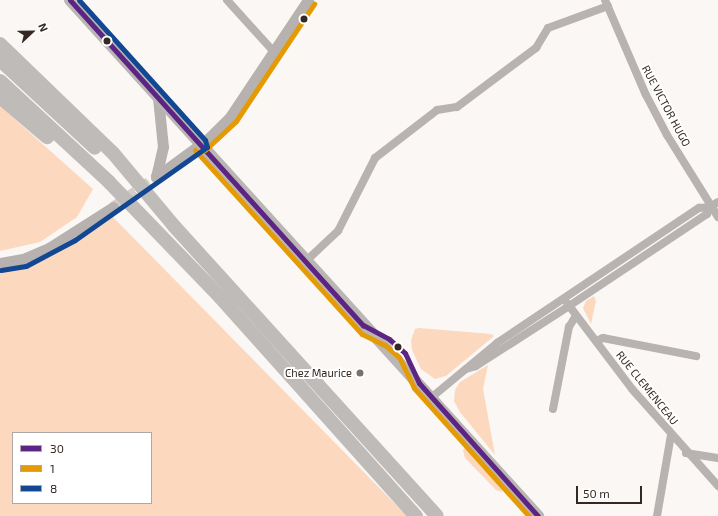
<!DOCTYPE html>
<html>
<head>
<meta charset="utf-8">
<style>
  body { margin:0 }
  #map { position:relative; width:718px; height:516px; overflow:hidden; background:#faf7f5; font-family:"Exo 2",sans-serif }
  div>[style] { position:absolute }
  .green>* { inset:0; background:#fcd8bf }
  .secondary-tunnel>* { height:11px; margin-top:-5.5px; transform-origin:0; background:repeating-linear-gradient(90deg,#d2cecb 0 11px,transparent 0 16.5px) }
  .street>* { height:8px; margin:-4px; padding:0 4px; transform-origin:4px; border-radius:4px; background:#b8b3b0 }
  .secondary>* { height:11px; margin:-5.5px; padding:0 5.5px; transform-origin:5.5px; border-radius:5.5px; background:#b7b2af }
  .primary>* { height:12px; margin:-6px; padding:0 6px; transform-origin:6px; border-radius:6px; background:#bab6b3 }
  .highway>* { height:14px; margin:-7px; padding:0 7px; transform-origin:7px; border-radius:7px; background:#bebbb8 }
  .bus-1>* { height:5px; margin:-2.5px; padding:0 2.5px; transform-origin:2.5px; border-radius:2.5px; background:#5c2483 }
  .bus-2>* { height:5px; margin:-2.5px; padding:0 2.5px; transform-origin:2.5px; border-radius:2.5px; background:#e49a03 }
  .bus-3>* { height:5px; margin:-2.5px; padding:0 2.5px; transform-origin:2.5px; border-radius:2.5px; background:#114793 }
  .dots>* { width:11px; height:11px; translate:-50% -50%; box-sizing:border-box; border:2px solid #fff; border-radius:50% }
  span { translate:-50% -50%; white-space:nowrap; text-align:center; line-height:1.15; -webkit-text-stroke:4px #fff; paint-order:stroke }
  .street-label { font-size:11px; color:#342922 }
  .poi-label { font-size:11px; color:#342922 }
  .right { translate:-100% -50%; text-align:right }
  .legend { position:absolute; left:12px; top:432px; width:140px; height:72px; box-sizing:border-box; background:#fff; border:1px solid #aea9a7; margin:0; padding:5px 7px; list-style:none; font-size:12px; color:#342922 }
  .legend li { display:flex; align-items:center; gap:8px; height:20px }
  .legend b { width:20px; border:1px solid #aea9a7 }
  .north { position:absolute; left:12px; top:12px; width:40px; height:40px; -webkit-text-stroke:3px #fff; paint-order:stroke; rotate:68deg; font-size:11px; font-weight:700; line-height:16px; text-align:center; color:#342922 }
  .north::after { content:''; display:block; margin:auto; width:14px; height:18px; background:#342922; clip-path:polygon(50% 0,100% 100%,50% 72%,0 100%) }
  .scale { position:absolute; left:576px; top:486px; width:66px; height:18px; box-sizing:border-box; border:2px solid #342922; border-top:0; padding-left:5px; font-size:12px; line-height:14px; white-space:nowrap; color:#342922; -webkit-text-stroke:3px #fff; paint-order:stroke }
</style>
</head>
<body>
<div id="map">
  <div class="green">
    <i style="clip-path:polygon(0 106px,93px 189px,77px 217px,40px 242px,0 251px)"></i>
    <i style="clip-path:polygon(evenodd,111px 215px,407px 516px,0 516px,0 272px,30px 267px,111px 215px,13px 433px,151px 433px,151px 503px,13px 503px,13px 433px)"></i>
    <i style="clip-path:polygon(594px 296px,596px 301px,591px 324px,583px 308px,586px 301px)"></i>
    <i style="clip-path:polygon(419px 328px,491px 334px,494px 336px,446px 376px,435px 379px,421px 369px,412px 350px,411px 340px,415px 329px)"></i>
    <i style="clip-path:polygon(488px 365px,483px 389px,495px 455px,460px 412px,454px 401px,455px 390px,460px 382px)"></i>
    <i style="clip-path:polygon(465px 447px,501px 485px,502px 492px,496px 490px,465px 458px,463px 450px)"></i>
  </div>
  <div class="secondary-tunnel">
    <i style="left:113px;top:207px;width:52px;rotate:-34.9deg"></i>
  </div>
  <div class="street">
    <i style="left:227px;top:0;width:70px;rotate:47.9deg"></i>
    <i style="left:605px;top:0;width:103px;rotate:66.7deg"></i>
    <i style="left:646px;top:95px;width:45px;rotate:62.3deg"></i>
    <i style="left:667px;top:135px;width:97px;rotate:58.1deg"></i>
    <i style="left:306px;top:261px;width:44px;rotate:-43.2deg"></i>
    <i style="left:338px;top:231px;width:82px;rotate:-63.1deg"></i>
    <i style="left:375px;top:158px;width:78px;rotate:-37.7deg"></i>
    <i style="left:437px;top:110px;width:20px;rotate:-9deg"></i>
    <i style="left:457px;top:107px;width:99px;rotate:-36.8deg"></i>
    <i style="left:536px;top:48px;width:23px;rotate:-59deg"></i>
    <i style="left:548px;top:28px;width:64px;rotate:-20.1deg"></i>
    <i style="left:567px;top:303px;width:108px;rotate:52.9deg"></i>
    <i style="left:632px;top:389px;width:130px;rotate:48.4deg"></i>
    <i style="left:596px;top:341px;width:8px;rotate:-23deg"></i>
    <i style="left:603px;top:338px;width:95px;rotate:11deg"></i>
    <i style="left:466px;top:369px;width:10px;rotate:-17deg"></i>
    <i style="left:476px;top:366px;width:111px;rotate:-32.8deg"></i>
    <i style="left:569px;top:306px;width:166px;rotate:-33.7deg"></i>
    <i style="left:707px;top:214px;width:8px;rotate:-67deg"></i>
    <i style="left:432px;top:397px;width:85px;rotate:-39.7deg"></i>
    <i style="left:497px;top:343px;width:243px;rotate:-33.8deg"></i>
    <i style="left:699px;top:208px;width:11px;rotate:-5deg"></i>
    <i style="left:710px;top:207px;width:9px;rotate:-32deg"></i>
    <i style="left:553px;top:409px;width:84px;rotate:-79deg"></i>
    <i style="left:569px;top:327px;width:13px;rotate:-58deg"></i>
    <i style="left:686px;top:453px;width:32px;rotate:9deg"></i>
    <i style="left:657px;top:516px;width:82px;rotate:-80.2deg"></i>
  </div>
  <div class="secondary">
    <i style="left:156px;top:177px;width:66px;rotate:-36.3deg"></i>
    <i style="left:209px;top:138px;width:30px;rotate:-45deg"></i>
    <i style="left:230px;top:117px;width:141px;rotate:-56.3deg"></i>
    <i style="left:156px;top:177px;width:31px;rotate:-77deg"></i>
    <i style="left:163px;top:147px;width:49px;rotate:-95.8deg"></i>
    <i style="left:0;top:263px;width:23px;rotate:-10deg"></i>
    <i style="left:23px;top:259px;width:28px;rotate:-23deg"></i>
    <i style="left:49px;top:248px;width:76px;rotate:-32.6deg"></i>
  </div>
  <div class="primary">
    <i style="left:70px;top:0;width:697px;rotate:47.79deg"></i>
  </div>
  <div class="highway">
    <i style="left:0;top:44px;width:157px;rotate:44deg"></i>
    <i style="left:113px;top:153px;width:95px;rotate:50.1deg"></i>
    <i style="left:174px;top:226px;width:391px;rotate:47.8deg"></i>
    <i style="left:0;top:60px;width:129px;rotate:42.8deg"></i>
    <i style="left:0;top:81px;width:149px;rotate:42.8deg"></i>
    <i style="left:109px;top:182px;width:160px;rotate:46deg"></i>
    <i style="left:220px;top:297px;width:294px;rotate:48.2deg"></i>
    <i style="left:0;top:97px;width:62px;rotate:40.4deg"></i>
  </div>
  <div class="bus-1">
    <i style="left:70px;top:0;width:438px;rotate:48deg"></i>
    <i style="left:363px;top:325px;width:30px;rotate:28deg"></i>
    <i style="left:389px;top:339px;width:21px;rotate:41deg"></i>
    <i style="left:405px;top:353px;width:33px;rotate:65deg"></i>
    <i style="left:419px;top:383px;width:178px;rotate:48.2deg"></i>
  </div>
  <div class="bus-2">
    <i style="left:195px;top:150px;width:248px;rotate:47.8deg"></i>
    <i style="left:362px;top:334px;width:25px;rotate:26deg"></i>
    <i style="left:385px;top:345px;width:18px;rotate:41deg"></i>
    <i style="left:399px;top:357px;width:34px;rotate:64deg"></i>
    <i style="left:414px;top:388px;width:172px;rotate:48.1deg"></i>
    <i style="left:205px;top:150px;width:42px;rotate:-43.1deg"></i>
    <i style="left:236px;top:121px;width:141px;rotate:-56.3deg"></i>
  </div>
  <div class="bus-3">
    <i style="left:1px;top:270px;width:25px;rotate:-9deg"></i>
    <i style="left:26px;top:266px;width:55px;rotate:-28deg"></i>
    <i style="left:75px;top:240px;width:161px;rotate:-35.2deg"></i>
    <i style="left:207px;top:147px;width:7px;rotate:-106deg"></i>
    <i style="left:205px;top:140px;width:188px;rotate:-132deg"></i>
  </div>
  <div class="dots">
    <i style="left:304px;top:19px;background:#342922"></i>
    <i style="left:107px;top:41px;background:#342922"></i>
    <i style="left:398px;top:347px;background:#342922"></i>
    <i style="left:360px;top:373px;background:#79716c"></i>
  </div>
  <div class="street-label">
    <span style="left:666px;top:106px;rotate:62deg">RUE VICTOR HUGO</span>
    <span style="left:647px;top:388px;rotate:51deg">RUE CLEMENCEAU</span>
  </div>
  <div class="poi-label">
    <span class="right" style="left:352px;top:373px">Chez Maurice</span>
  </div>
  <ul class="legend">
  <li><b style="height:5px;background:#5c2483"></b>30</li>
  <li><b style="height:5px;background:#e49a03"></b>1</li>
  <li><b style="height:5px;background:#114793"></b>8</li>
  </ul>
  <div class="north">N</div>
  <div class="scale">50 m</div>
</div>
</body>
</html>
